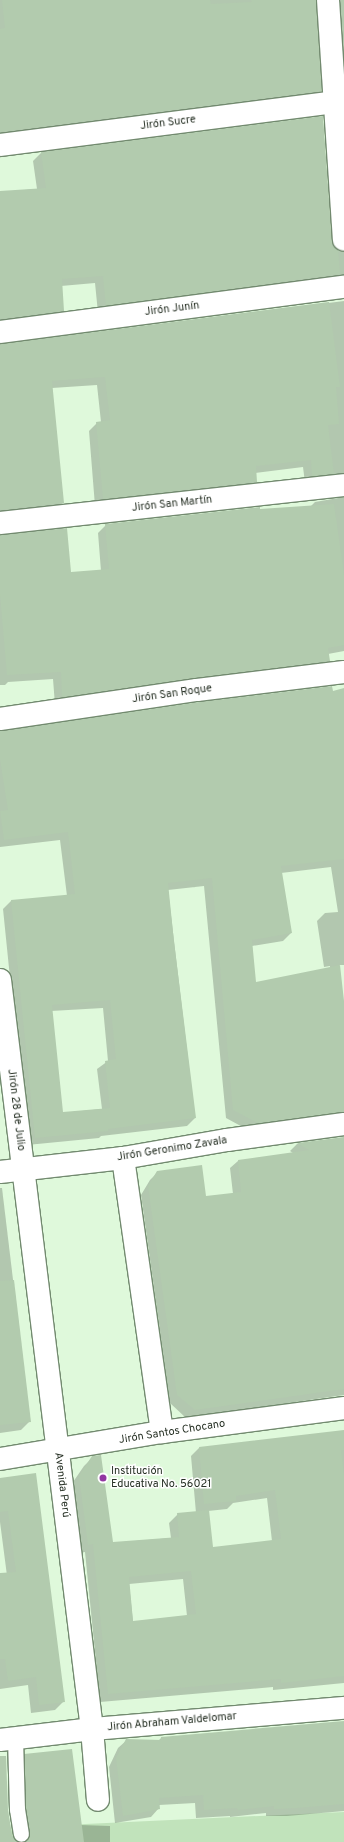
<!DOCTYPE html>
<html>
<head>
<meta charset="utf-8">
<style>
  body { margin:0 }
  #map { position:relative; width:344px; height:1842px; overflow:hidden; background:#dff9db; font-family:Overpass,sans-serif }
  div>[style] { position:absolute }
  .green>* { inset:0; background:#c1e3bb }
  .shadow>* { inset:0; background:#0003 }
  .building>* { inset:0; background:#b2cbae }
  .roads { filter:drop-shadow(1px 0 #728a6f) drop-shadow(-1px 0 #728a6f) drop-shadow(0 1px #728a6f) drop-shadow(0 -1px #728a6f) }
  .lane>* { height:15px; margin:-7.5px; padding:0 7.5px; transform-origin:7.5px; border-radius:7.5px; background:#fff }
  .street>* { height:22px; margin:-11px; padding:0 11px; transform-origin:11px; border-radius:11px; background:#fff }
  .dots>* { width:11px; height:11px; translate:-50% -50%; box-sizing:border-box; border:2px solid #fff; border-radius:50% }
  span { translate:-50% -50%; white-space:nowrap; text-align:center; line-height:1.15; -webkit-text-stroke:3px #fff; paint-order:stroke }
  .street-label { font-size:11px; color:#273125 }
  .poi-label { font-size:11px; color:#273125 }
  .left { translate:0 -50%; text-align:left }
</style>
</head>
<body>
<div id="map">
  <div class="green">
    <i style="clip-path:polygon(344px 1812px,344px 1842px,0 1842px,0 1828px)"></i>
  </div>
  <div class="shadow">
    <i style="clip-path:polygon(0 0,315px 0,321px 91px,313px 99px,0 139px)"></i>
    <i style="clip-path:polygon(330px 0,344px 0,344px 173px)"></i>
    <i style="clip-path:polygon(41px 153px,331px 240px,333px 247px,338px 251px,344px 252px,344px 286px,98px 313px,95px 283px,61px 286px,63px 311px,55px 319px,0 326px,0 192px,37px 189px,33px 161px)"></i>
    <i style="clip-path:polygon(344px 301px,344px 484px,305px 483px,303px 467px,255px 473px,256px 482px,248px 490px,95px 506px,89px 431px,97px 423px,101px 422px,97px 385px,52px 388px,63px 503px,55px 511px,0 517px,0 345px)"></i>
    <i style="clip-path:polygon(344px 497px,344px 651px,328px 654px,329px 661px,321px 669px,55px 705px,53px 679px,8px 682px,5px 685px,0 685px,0 536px,70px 573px,101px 571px,98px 533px,106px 525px,310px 507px,315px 502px)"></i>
    <i style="clip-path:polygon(evenodd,344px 690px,344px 965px,339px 965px,344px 1010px,344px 1123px,250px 1131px,226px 1118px,204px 886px,168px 890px,195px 1118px,187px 1126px,101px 1136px,99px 1138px,27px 1145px,3px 909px,11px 901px,67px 896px,60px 840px,0 847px,0 732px,344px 690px,331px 867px,338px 912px,325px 913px,317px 921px,324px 967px,330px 966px,330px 968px,255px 983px,252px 946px,283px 941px,291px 933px,281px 873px,331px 867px,344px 690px,103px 1008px,108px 1061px,97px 1069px,102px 1109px,62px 1113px,51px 1011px,103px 1008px)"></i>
    <i style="clip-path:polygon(344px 1138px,344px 1395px,186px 1418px,170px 1403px,141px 1195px,150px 1180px,158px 1172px,205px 1197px,233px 1194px,230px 1168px,238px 1161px,293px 1153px,290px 1151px,297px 1144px)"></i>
    <i style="clip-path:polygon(0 1188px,2px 1188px,30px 1421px,21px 1430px,0 1433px)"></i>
    <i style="clip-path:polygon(evenodd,344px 1431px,344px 1683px,273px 1690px,273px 1687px,100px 1702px,85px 1552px,80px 1553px,71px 1485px,84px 1466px,93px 1457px,112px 1543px,171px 1538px,169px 1523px,178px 1514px,196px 1513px,191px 1456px,199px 1448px,344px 1431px,267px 1498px,272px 1541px,212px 1548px,208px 1511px,227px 1509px,233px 1503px,267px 1498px,344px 1431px,183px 1579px,187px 1616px,133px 1622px,129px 1584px,183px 1579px)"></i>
    <i style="clip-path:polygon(0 1478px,63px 1702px,55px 1710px,31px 1713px,28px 1685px,0 1689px,0 1593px,9px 1591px,0 1522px)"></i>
    <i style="clip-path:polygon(344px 1722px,344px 1811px,287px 1816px,266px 1816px,266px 1813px,230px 1817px,230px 1816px,196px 1818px,195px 1803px,159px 1805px,159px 1808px,151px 1817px,115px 1823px,109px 1767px,118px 1748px,127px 1740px,158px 1741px,161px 1738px)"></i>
    <i style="clip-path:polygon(25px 1756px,81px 1825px,110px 1826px,110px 1842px,22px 1842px,18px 1805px,17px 1765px)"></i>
  </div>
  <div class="building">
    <i style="clip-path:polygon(2px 0,210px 0,211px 4px,252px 2px,251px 0,316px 0,322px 91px,0 132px,0 29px,5px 28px)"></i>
    <i style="clip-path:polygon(341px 0,344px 0,344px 52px)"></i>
    <i style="clip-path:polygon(323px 116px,332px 240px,333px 246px,338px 249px,340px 274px,106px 306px,103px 276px,62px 279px,64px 311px,0 319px,0 191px,46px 188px,41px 152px)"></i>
    <i style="clip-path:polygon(329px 302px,340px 387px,336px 387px,339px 424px,328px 425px,334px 474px,312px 476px,311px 460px,256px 466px,257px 482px,103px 499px,96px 422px,110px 420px,105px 377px,52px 381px,64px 503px,0 510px,0 344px)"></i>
    <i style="clip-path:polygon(334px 504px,344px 575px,344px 645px,328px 648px,330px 661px,195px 678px,62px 697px,61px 672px,7px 675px,0 594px,0 535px,67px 528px,71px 572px,109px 569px,105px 524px,260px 507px,260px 509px)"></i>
    <i style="clip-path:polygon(evenodd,332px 686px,333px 691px,344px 688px,344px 859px,281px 866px,292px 933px,252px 940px,256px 982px,340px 965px,344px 1001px,344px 1112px,258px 1123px,233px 1110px,212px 878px,168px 883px,174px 942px,196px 1118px,108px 1129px,108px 1131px,35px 1138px,11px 900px,75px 894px,68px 832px,4px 840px,0 811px,8px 810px,0 759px,0 731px,199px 702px,332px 686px,110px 1000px,116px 1059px,105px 1061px,110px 1108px,63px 1112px,52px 1005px,110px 1000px)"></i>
    <i style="clip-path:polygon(344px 1137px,344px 1389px,195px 1410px,177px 1395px,148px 1186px,157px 1171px,202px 1165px,206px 1196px,241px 1192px,238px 1160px,309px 1150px,297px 1143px)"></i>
    <i style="clip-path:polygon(14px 1280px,31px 1422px,0 1425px,0 1281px)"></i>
    <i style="clip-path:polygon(evenodd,344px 1430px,344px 1450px,341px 1450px,344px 1475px,344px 1676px,281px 1683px,281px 1679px,108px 1694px,93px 1544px,88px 1545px,79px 1476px,92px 1456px,101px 1455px,113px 1542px,179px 1537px,177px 1513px,209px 1510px,213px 1547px,281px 1539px,275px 1490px,236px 1496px,236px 1501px,204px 1504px,199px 1447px,344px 1430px,191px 1571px,196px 1614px,133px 1621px,129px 1577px,191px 1571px)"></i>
    <i style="clip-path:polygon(36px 1473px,65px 1702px,39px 1705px,36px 1677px,8px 1681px,5px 1659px,0 1659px,0 1573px,16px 1572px,8px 1511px,0 1512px,0 1478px)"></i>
    <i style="clip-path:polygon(344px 1721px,344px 1804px,296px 1808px,274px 1809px,274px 1806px,238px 1810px,237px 1808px,204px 1810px,203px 1795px,159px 1798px,160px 1809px,123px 1816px,116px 1758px,126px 1739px,161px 1740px,161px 1737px)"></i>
    <i style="clip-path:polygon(72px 1749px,84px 1842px,25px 1842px,29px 1838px,30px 1833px,26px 1808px,24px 1754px)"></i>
    <i style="clip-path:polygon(0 1756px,6px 1756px,8px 1810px,12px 1835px,17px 1842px,0 1842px)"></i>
  </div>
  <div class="roads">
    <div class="lane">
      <i style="left:15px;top:1738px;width:71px;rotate:88.4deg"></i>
      <i style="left:17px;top:1809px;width:25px;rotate:81deg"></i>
    </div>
    <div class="street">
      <i style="left:328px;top:0;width:240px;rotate:86.2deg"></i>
      <i style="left:0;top:145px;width:338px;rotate:-7.3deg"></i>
      <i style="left:0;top:332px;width:347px;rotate:-7.5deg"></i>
      <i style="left:0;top:523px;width:346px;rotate:-6.3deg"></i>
      <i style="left:0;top:719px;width:199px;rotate:-8.4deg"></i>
      <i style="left:197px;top:690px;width:148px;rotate:-7deg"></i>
      <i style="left:0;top:980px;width:755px;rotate:83deg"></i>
      <i style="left:92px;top:1729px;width:71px;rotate:85.2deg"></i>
      <i style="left:123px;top:1158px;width:277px;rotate:81.9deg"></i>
      <i style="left:0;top:1172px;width:124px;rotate:-6.5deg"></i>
      <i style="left:123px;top:1158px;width:106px;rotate:-9.8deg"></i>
      <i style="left:227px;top:1140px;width:118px;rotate:-7.8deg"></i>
      <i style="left:0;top:1459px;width:164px;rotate:-9.5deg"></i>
      <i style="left:162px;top:1432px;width:184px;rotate:-7.5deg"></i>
      <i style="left:0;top:1740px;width:93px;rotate:-6.8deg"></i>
      <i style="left:92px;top:1729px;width:253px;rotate:-4.8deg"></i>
    </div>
  </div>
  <div class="dots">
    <i style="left:103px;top:1478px;background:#9236a1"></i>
  </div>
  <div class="street-label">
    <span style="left:168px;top:123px;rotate:-7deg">Jirón Sucre</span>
    <span style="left:172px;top:309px;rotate:-7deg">Jirón Junín</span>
    <span style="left:172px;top:504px;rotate:-6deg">Jirón San Martín</span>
    <span style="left:172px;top:694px;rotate:-8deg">Jirón San Roque</span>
    <span style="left:16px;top:1110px;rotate:83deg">Jirón 28 de Julio</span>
    <span style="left:172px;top:1149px;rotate:-9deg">Jirón Geronimo Zavala</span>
    <span style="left:172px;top:1432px;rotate:-9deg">Jirón Santos Chocano</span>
    <span style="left:62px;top:1485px;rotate:83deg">Avenida Perú</span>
    <span style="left:172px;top:1722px;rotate:-5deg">Jirón Abraham Valdelomar</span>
  </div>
  <div class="poi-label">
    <span class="left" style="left:111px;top:1478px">Institución<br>Educativa No. 56021</span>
  </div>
</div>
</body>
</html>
